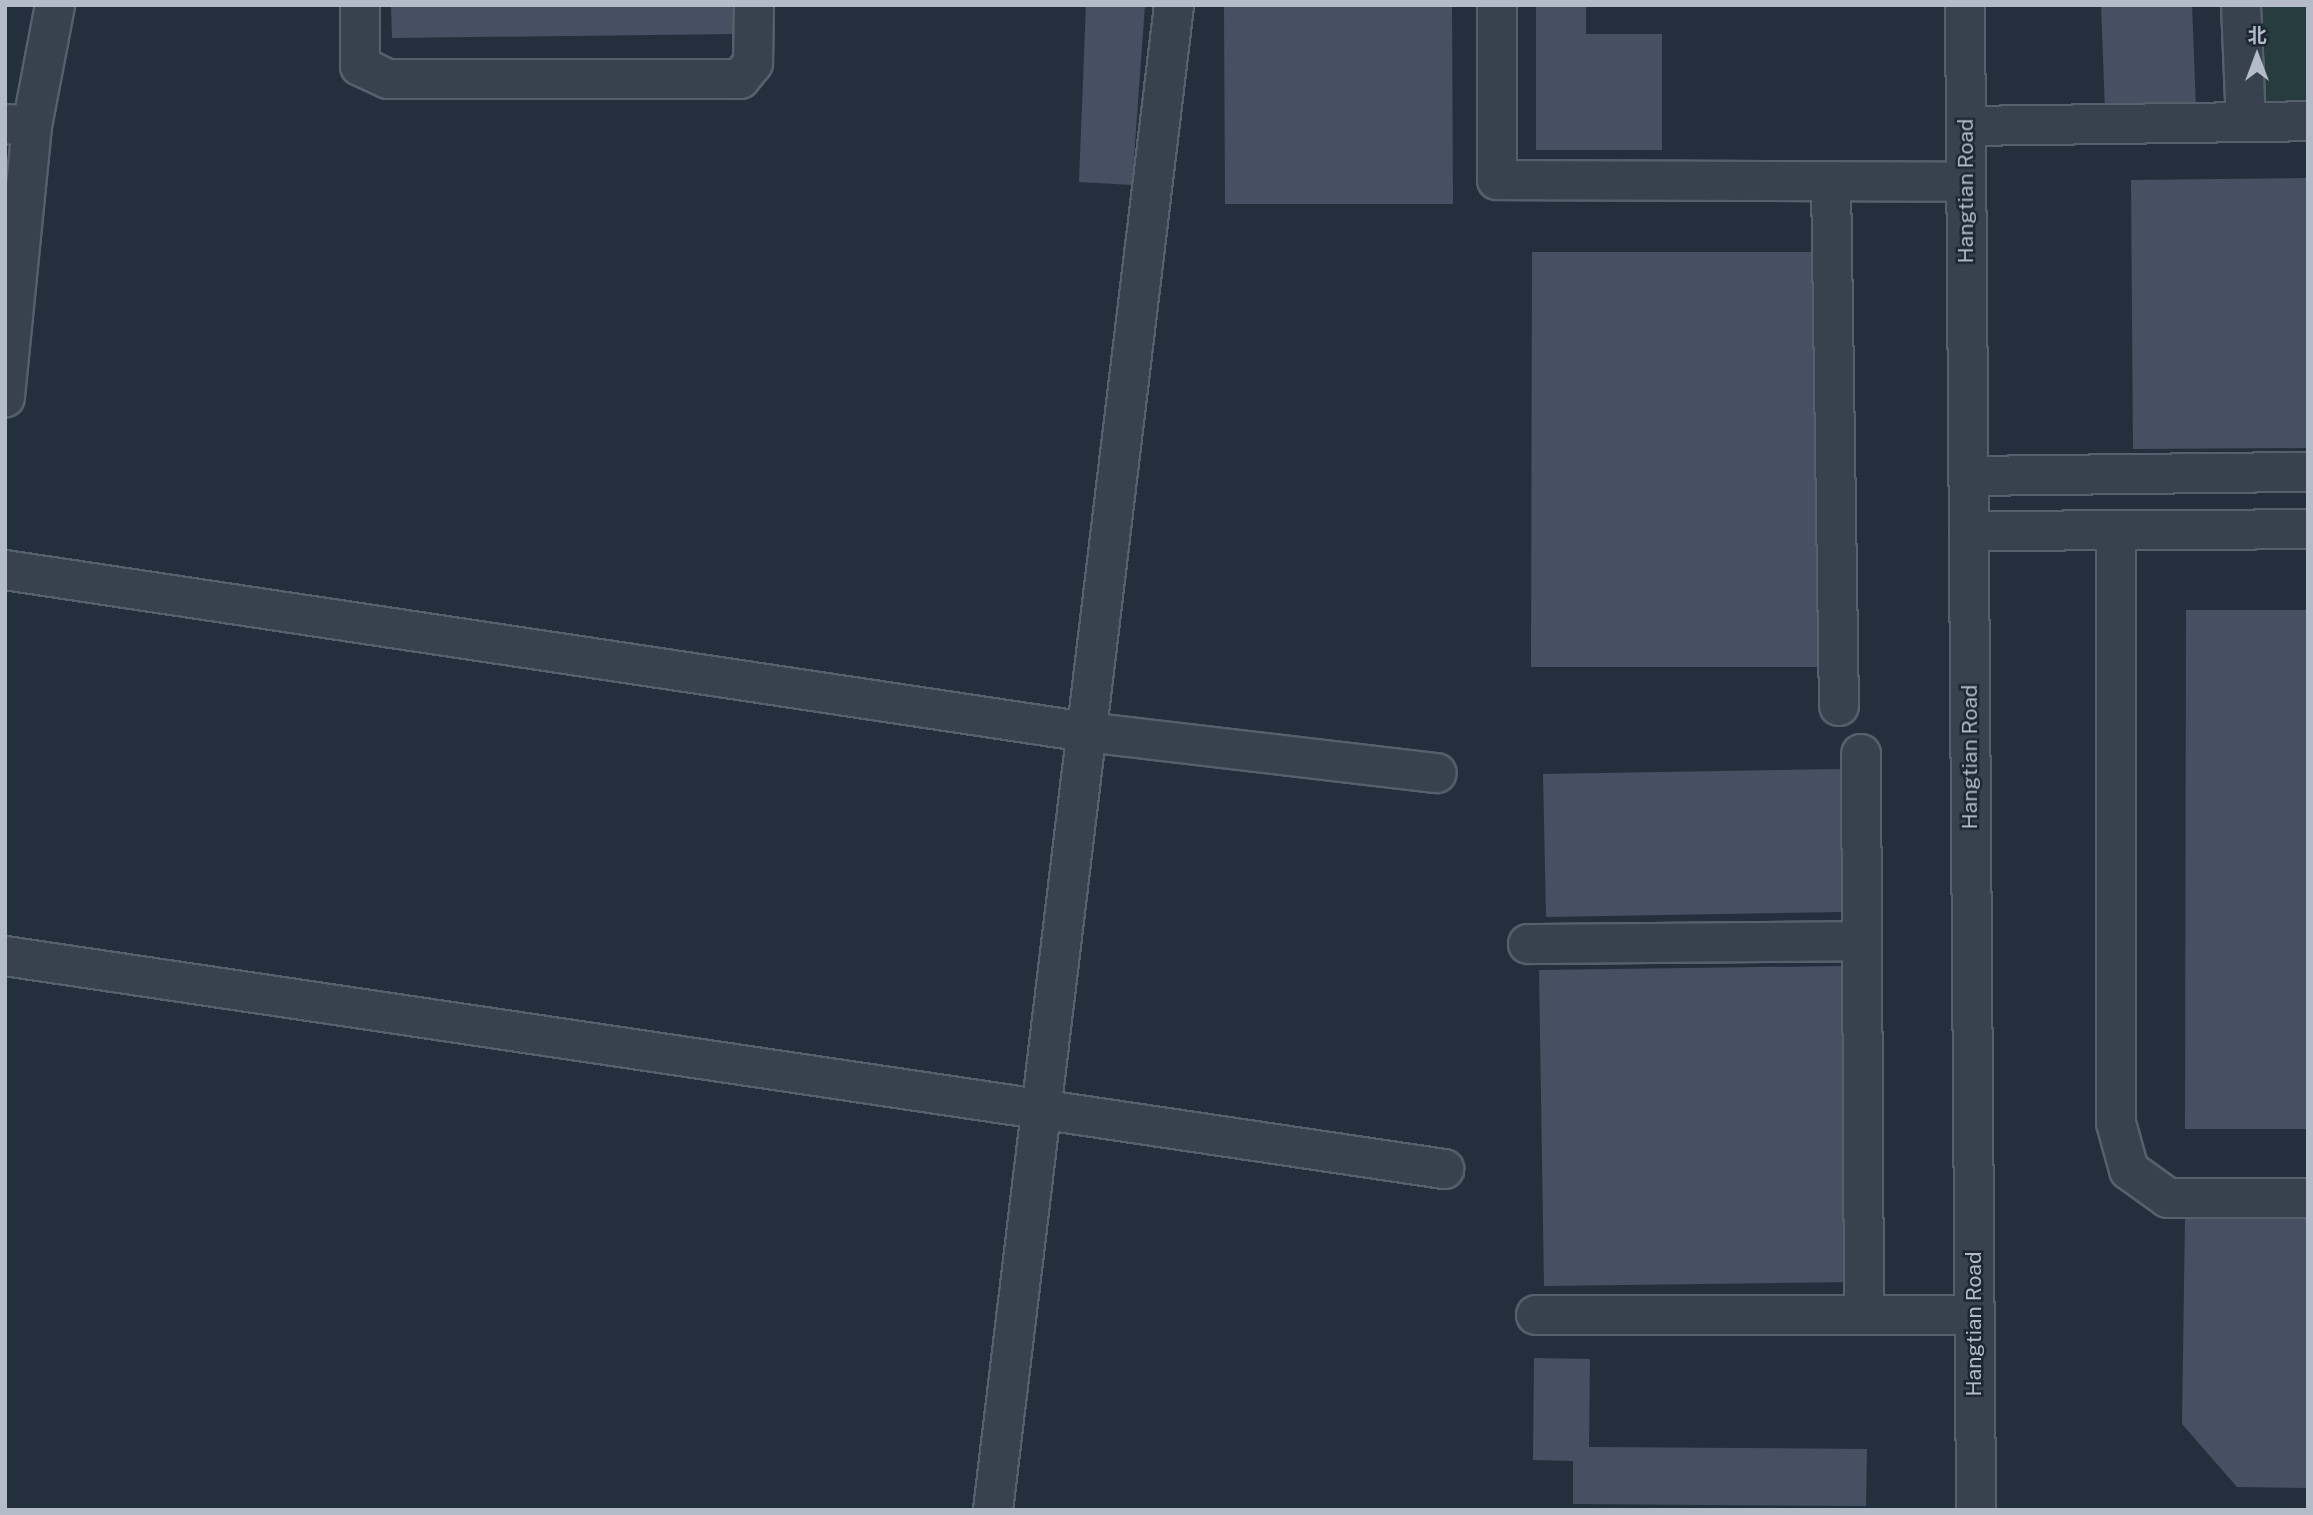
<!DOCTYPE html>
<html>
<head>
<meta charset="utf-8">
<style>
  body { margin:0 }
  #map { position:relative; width:2313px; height:1515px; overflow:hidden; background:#242f3e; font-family:"Public Sans","Noto Sans SC",sans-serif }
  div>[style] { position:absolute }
  .green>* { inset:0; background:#263c3f }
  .building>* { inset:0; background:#455162 }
  .roads { filter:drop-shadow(2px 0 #565f6c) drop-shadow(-2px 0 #565f6c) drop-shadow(0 2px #565f6c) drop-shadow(0 -2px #565f6c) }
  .minor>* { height:38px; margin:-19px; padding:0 19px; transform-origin:19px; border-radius:19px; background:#38414e }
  span { translate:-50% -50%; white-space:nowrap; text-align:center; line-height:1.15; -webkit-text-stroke:5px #1d2633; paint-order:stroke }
  .street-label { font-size:21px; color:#b4bcc9 }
  .frame { position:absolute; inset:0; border:7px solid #b4bcc9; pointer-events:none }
  .north { position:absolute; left:2222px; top:21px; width:70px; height:70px; -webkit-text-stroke:5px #1d2633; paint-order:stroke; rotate:0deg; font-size:19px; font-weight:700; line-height:28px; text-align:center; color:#b4bcc9 }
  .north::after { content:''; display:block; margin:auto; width:24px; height:32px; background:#b4bcc9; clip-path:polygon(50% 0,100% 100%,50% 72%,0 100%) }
</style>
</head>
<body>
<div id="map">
  <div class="green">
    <i style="clip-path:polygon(2241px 5px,2308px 5px,2308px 121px,2246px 122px)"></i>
  </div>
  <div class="building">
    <i style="clip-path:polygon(391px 5px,734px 5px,734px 34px,392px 38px)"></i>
    <i style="clip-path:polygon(1086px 5px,1145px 5px,1132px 185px,1079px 182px)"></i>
    <i style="clip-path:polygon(1224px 5px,1452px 5px,1453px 204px,1225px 204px)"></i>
    <i style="clip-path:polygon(1536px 5px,1586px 5px,1586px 34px,1662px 34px,1662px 150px,1536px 150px)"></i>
    <i style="clip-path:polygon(2101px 5px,2192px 5px,2196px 108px,2105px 110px)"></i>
    <i style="clip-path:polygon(2308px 178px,2308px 448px,2133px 449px,2131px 180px)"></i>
    <i style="clip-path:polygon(1532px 252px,1820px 252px,1820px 667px,1531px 667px)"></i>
    <i style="clip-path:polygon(2186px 610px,2308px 610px,2308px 1129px,2185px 1129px)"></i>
    <i style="clip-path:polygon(1840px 769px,1843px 912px,1546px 917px,1543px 774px)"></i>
    <i style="clip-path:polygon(1846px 966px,1850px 1282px,1544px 1286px,1539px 970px)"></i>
    <i style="clip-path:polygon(2185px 1218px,2308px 1219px,2308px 1488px,2237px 1487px,2182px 1424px)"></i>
    <i style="clip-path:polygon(1534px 1358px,1590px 1359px,1589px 1447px,1867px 1449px,1866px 1506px,1573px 1504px,1573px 1461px,1533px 1460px)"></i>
  </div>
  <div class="roads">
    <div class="minor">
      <i style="left:360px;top:5px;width:61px;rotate:90deg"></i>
      <i style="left:360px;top:66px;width:31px;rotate:25deg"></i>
      <i style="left:388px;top:79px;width:352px"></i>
      <i style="left:740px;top:79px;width:21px;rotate:-51deg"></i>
      <i style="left:753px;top:63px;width:58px;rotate:-89deg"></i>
      <i style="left:1497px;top:5px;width:175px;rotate:90deg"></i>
      <i style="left:1497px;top:180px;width:469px;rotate:0.2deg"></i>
      <i style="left:1965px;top:5px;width:1505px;rotate:89.58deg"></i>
      <i style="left:2241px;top:5px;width:117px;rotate:87.6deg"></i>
      <i style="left:5px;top:124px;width:27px;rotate:4deg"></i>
      <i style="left:32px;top:126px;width:273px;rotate:95.7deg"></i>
      <i style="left:32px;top:126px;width:123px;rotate:-79.2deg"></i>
      <i style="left:1966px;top:126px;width:342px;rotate:-0.8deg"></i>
      <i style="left:1831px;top:181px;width:525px;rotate:89.13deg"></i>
      <i style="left:1969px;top:476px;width:339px;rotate:-0.7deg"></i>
      <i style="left:2116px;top:530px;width:593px;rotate:90deg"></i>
      <i style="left:2116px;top:1123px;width:49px;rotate:74.5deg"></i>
      <i style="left:2129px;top:1170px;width:48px;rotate:35.7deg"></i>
      <i style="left:2168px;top:1198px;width:140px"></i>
      <i style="left:1969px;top:531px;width:339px;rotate:-0.3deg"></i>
      <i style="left:5px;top:570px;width:1094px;rotate:8.52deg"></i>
      <i style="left:1087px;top:732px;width:352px;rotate:6.7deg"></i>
      <i style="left:1861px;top:754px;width:561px;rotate:89.69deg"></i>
      <i style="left:1528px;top:944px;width:331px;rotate:-0.5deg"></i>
      <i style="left:5px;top:956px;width:1455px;rotate:8.42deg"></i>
      <i style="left:1536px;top:1315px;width:438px"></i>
      <i style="left:993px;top:1510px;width:1516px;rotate:-83.14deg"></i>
    </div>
  </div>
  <div class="street-label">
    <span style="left:1966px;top:191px;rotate:-90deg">Hangtian Road</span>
    <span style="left:1970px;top:757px;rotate:-90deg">Hangtian Road</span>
    <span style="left:1974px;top:1324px;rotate:-90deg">Hangtian Road</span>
  </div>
  <div class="frame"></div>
  <div class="north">北</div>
</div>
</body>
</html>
